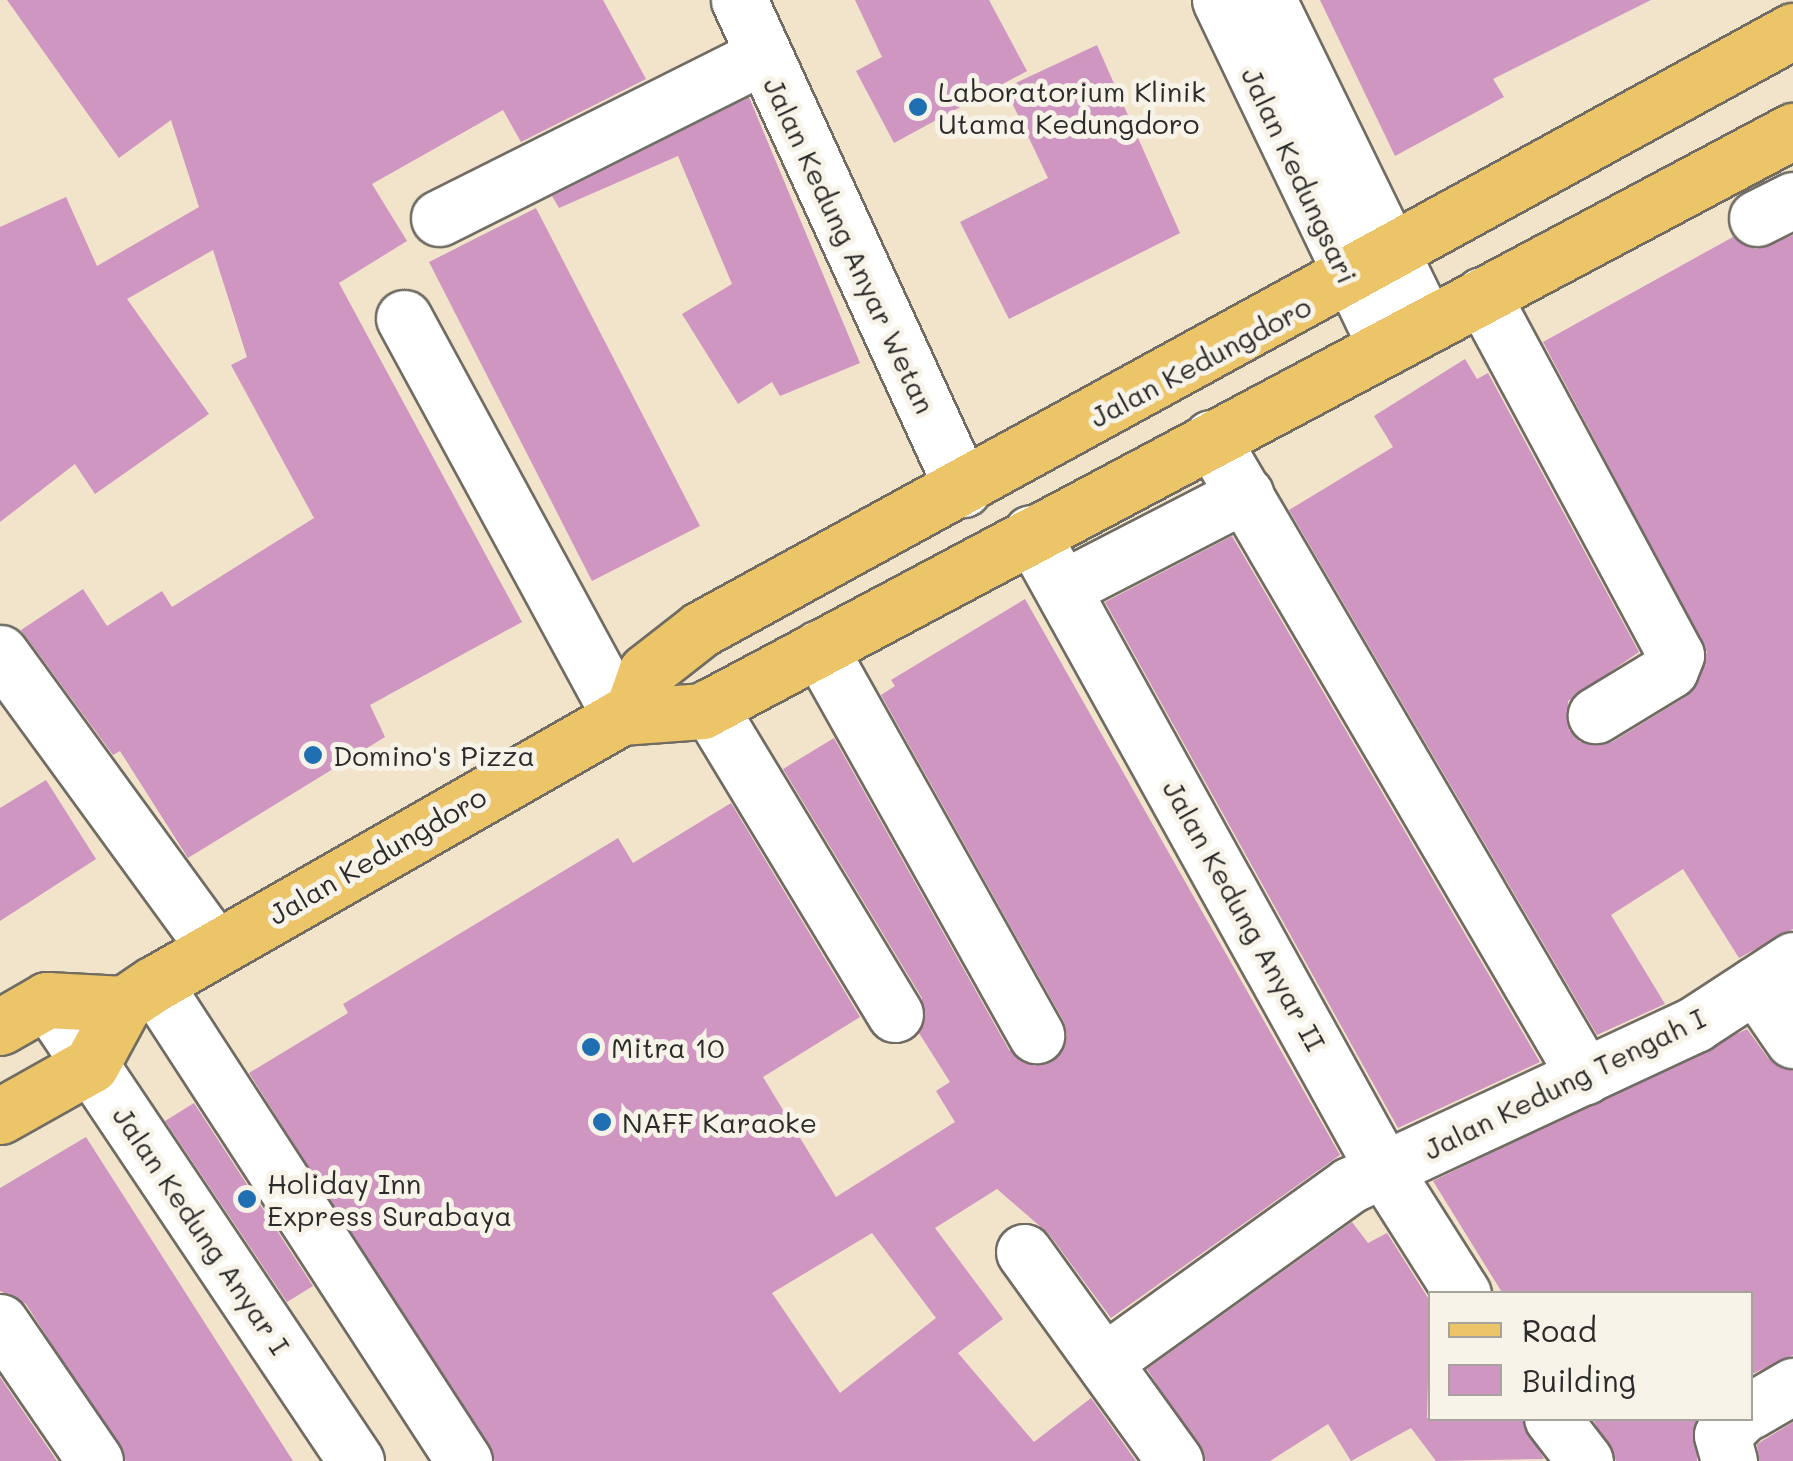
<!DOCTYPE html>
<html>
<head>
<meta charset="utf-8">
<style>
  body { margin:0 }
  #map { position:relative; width:1793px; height:1461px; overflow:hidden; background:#f1e4ca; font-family:Mali,sans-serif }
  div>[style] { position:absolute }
  .building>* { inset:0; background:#cf96c2 }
  .roads { filter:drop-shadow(2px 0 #706c63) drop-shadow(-2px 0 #706c63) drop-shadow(0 2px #706c63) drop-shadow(0 -2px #706c63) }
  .minor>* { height:55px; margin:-27.5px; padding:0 27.5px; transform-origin:27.5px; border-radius:27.5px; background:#fff }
  .major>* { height:55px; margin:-27.5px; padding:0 27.5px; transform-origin:27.5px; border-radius:27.5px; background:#edc569 }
  .dots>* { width:28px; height:28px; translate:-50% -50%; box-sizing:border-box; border:5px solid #f7f3e8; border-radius:50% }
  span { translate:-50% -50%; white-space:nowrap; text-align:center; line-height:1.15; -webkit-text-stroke:10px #f7f3e8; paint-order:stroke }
  .poi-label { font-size:28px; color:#2b2b2b }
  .left { translate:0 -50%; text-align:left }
  .street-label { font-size:28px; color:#2b2b2b }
  .legend { position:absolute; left:1428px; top:1291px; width:325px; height:130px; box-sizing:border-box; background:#f7f3e8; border:2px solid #a5a39c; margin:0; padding:12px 18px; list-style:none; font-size:30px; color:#2b2b2b }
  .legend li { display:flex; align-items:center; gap:20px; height:50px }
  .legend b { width:50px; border:2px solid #a5a39c }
</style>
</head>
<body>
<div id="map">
  <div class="building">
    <i style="clip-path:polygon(7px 0,603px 0,646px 79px,521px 142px,503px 110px,372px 184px,407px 241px,339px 283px,522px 622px,370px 705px,385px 737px,188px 858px,120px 751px,113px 755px,21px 630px,83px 589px,107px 626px,162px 591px,172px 607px,314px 518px,231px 365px,247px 357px,213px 250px,127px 299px,209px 414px,95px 494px,75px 464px,0 522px,0 227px,66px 197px,97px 266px,199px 207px,171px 120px,119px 158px)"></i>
    <i style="clip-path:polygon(855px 0,989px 0,1027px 71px,894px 143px,856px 71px,882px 57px)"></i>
    <i style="clip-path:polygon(1320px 0,1651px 0,1493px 79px,1504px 97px,1395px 156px)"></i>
    <i style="clip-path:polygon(1097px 45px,1180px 233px,1009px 319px,960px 222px,1048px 178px,1005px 88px)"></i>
    <i style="clip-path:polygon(749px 97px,860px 363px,780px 396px,772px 382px,738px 404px,682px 314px,732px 284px,678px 156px,559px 208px,552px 196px)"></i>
    <i style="clip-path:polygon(536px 208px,700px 526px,592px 581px,429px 262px)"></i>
    <i style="clip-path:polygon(1793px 235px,1793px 929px,1739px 958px,1683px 869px,1611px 915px,1665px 1004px,1597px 1035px,1289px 510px,1393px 447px,1374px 416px,1465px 359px,1477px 379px,1488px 373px,1639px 652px,1568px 701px,1569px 730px,1580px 742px,1612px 742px,1687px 696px,1707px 652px,1543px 342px,1733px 237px,1756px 249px)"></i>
    <i style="clip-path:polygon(1232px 536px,1540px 1062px,1398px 1128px,1105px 602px)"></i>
    <i style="clip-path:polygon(evenodd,1025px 599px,1340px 1155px,1111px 1318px,1049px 1234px,997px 1189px,935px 1228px,1003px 1319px,958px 1353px,1034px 1442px,1091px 1398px,1136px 1461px,495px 1461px,249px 1073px,348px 1013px,343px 1004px,618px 838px,633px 863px,731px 803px,860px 1017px,763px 1077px,836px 1197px,955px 1122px,936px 1091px,950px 1082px,919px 1033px,922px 998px,783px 769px,834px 738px,1009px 1050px,1035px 1066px,1052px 1062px,1067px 1036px,1063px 1020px,881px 695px,895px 686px,891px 680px,1025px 599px,872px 1233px,936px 1318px,840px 1393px,772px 1293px,872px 1233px)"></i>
    <i style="clip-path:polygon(46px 780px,96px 859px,0 921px,0 808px)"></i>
    <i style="clip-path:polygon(1747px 1029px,1768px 1058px,1793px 1071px,1793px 1355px,1752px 1374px,1750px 1294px,1503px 1294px,1433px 1181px)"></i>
    <i style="clip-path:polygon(194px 1103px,313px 1286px,287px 1302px,165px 1121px)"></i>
    <i style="clip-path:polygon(86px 1137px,293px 1461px,126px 1461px,26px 1304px,0 1291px,0 1188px)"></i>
    <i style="clip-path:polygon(1352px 1222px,1368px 1243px,1387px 1233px,1430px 1301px,1427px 1418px,1521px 1418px,1544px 1459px,1436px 1461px,1411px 1428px,1351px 1461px,1328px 1424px,1270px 1461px,1206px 1461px,1147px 1369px)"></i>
    <i style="clip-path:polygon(0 1377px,57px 1461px,0 1461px)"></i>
    <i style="clip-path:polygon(1592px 1418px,1697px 1418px,1697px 1461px,1616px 1461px)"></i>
    <i style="clip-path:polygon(1793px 1422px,1793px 1461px,1759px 1461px,1757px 1444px)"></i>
  </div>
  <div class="roads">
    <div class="minor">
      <i style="left:739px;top:0;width:538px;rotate:65.39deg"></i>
      <i style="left:1220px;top:0;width:385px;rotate:64.4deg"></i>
      <i style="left:1268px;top:0;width:360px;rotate:64deg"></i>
      <i style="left:439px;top:218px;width:361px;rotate:-26.6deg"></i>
      <i style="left:1757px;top:218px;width:40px;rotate:-26.6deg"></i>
      <i style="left:1482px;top:295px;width:409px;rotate:61.7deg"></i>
      <i style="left:1676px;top:655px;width:16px;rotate:112deg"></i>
      <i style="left:1670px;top:670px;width:87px;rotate:148.7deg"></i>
      <i style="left:404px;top:318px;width:454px;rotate:61.5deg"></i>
      <i style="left:1211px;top:438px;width:740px;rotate:59.62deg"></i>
      <i style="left:1031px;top:533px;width:726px;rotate:61deg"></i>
      <i style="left:1383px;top:1168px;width:149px;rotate:57.6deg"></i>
      <i style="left:1065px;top:587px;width:203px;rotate:-27.3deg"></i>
      <i style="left:819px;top:648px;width:444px;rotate:60.7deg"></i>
      <i style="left:0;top:653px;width:364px;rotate:53.9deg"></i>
      <i style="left:709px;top:707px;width:359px;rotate:58.8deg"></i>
      <i style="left:154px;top:984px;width:569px;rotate:56.98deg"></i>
      <i style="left:1755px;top:985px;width:67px;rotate:55.4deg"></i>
      <i style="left:47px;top:1000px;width:555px;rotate:56.17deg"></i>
      <i style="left:1024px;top:1252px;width:258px;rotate:54.2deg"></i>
      <i style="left:0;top:1322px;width:168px;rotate:55.6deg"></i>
      <i style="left:1105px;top:1361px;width:302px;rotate:-35.7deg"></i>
      <i style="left:1350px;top:1185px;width:381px;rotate:-25deg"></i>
      <i style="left:1695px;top:1024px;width:117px;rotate:-33.1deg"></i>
      <i style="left:1750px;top:1411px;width:50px;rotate:-30.2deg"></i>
      <i style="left:1552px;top:1418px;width:54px;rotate:52.5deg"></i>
      <i style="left:1729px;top:1461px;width:27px;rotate:-105deg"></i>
      <i style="left:1722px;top:1435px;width:24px;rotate:-45deg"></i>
    </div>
    <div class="major">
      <i style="left:632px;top:712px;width:42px;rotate:-70.7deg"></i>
      <i style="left:646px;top:672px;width:70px;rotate:-38deg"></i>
      <i style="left:701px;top:629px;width:1245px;rotate:-28.71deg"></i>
      <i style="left:0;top:1027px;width:54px;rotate:-29.9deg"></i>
      <i style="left:47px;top:1000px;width:77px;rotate:3deg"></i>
      <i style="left:0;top:1116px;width:104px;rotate:-29.3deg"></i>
      <i style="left:91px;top:1065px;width:69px;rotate:-61.6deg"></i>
      <i style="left:124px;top:1004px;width:36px;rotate:-34deg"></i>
      <i style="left:154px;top:984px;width:538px;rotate:-29.76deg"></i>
      <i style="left:621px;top:717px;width:81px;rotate:-4.2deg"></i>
      <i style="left:702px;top:711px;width:1236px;rotate:-28deg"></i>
    </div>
  </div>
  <div class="dots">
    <i style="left:918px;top:107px;background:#1f6fb2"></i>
    <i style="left:313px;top:755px;background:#1f6fb2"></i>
    <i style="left:591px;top:1047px;background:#1f6fb2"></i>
    <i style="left:602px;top:1122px;background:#1f6fb2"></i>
    <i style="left:247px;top:1199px;background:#1f6fb2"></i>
  </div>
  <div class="poi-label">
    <span class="left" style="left:938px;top:107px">Laboratorium Klinik<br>Utama Kedungdoro</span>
    <span class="left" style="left:333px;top:755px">Domino's Pizza</span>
    <span class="left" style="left:611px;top:1047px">Mitra 10</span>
    <span class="left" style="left:622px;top:1122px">NAFF Karaoke</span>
    <span class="left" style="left:267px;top:1199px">Holiday Inn<br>Express Surabaya</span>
  </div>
  <div class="street-label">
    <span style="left:1300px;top:175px;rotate:65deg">Jalan Kedungsari</span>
    <span style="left:850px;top:245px;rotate:65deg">Jalan Kedung Anyar Wetan</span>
    <span style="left:1200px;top:361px;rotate:-28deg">Jalan Kedungdoro</span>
    <span style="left:377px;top:855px;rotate:-30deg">Jalan Kedungdoro</span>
    <span style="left:1245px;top:915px;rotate:61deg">Jalan Kedung Anyar II</span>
    <span style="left:1564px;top:1083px;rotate:-26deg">Jalan Kedung Tengah I</span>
    <span style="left:202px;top:1230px;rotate:56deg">Jalan Kedung Anyar I</span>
  </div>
  <ul class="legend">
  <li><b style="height:12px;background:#edc569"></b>Road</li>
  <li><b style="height:28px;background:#cf96c2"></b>Building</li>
  </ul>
</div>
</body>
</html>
